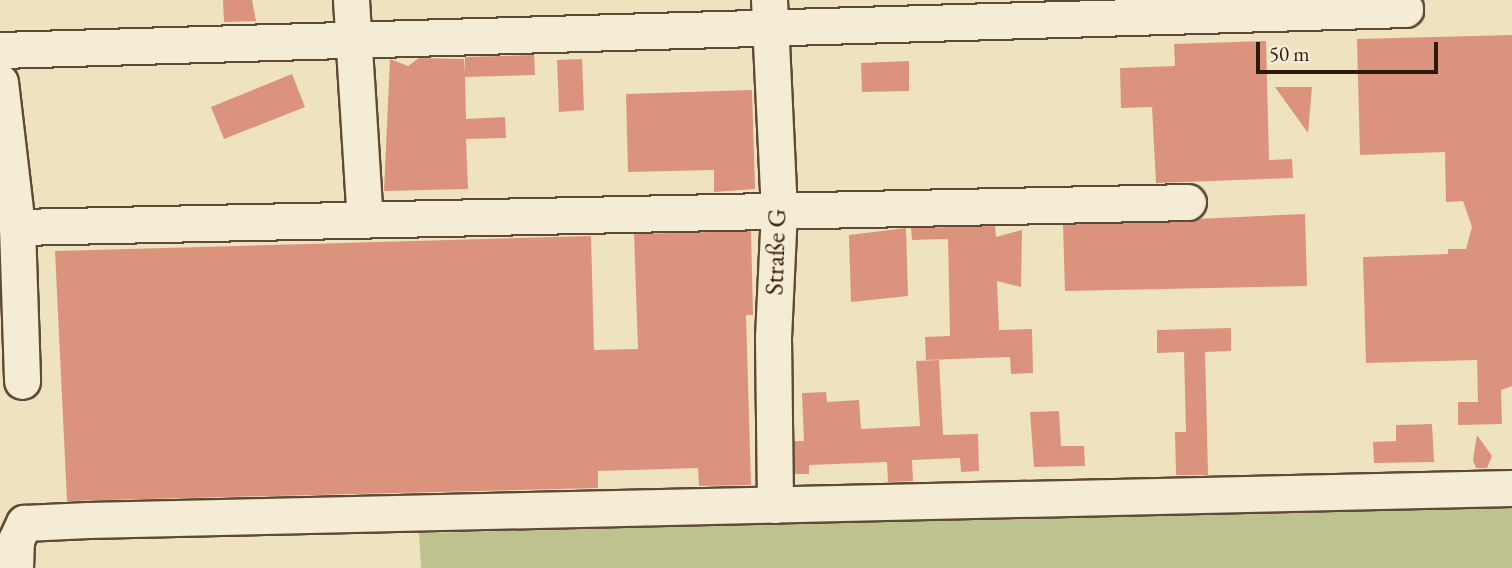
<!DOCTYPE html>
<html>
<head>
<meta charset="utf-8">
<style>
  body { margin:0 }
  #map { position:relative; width:1512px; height:568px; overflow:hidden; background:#efe2be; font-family:"EB Garamond",serif }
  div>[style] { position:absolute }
  .green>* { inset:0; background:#bdc28f }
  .building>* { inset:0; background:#dc937d }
  .roads { filter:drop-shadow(2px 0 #5e4a35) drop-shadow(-2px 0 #5e4a35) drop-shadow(0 2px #5e4a35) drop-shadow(0 -2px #5e4a35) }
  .minor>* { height:35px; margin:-17.5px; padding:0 17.5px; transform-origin:17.5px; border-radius:17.5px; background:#f5ecd5 }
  span { translate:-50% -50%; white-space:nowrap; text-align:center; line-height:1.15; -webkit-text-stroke:7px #f5ecd5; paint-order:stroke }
  .street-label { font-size:26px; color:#2e1807 }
  .scale { position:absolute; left:1256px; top:42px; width:182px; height:32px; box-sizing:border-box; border:4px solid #2e1807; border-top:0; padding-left:9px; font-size:21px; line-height:24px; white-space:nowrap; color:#2e1807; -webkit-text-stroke:5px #f5ecd5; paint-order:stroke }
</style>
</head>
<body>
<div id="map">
  <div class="green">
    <i style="clip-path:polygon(1512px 507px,1512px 568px,421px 568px,419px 533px)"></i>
  </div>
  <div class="building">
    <i style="clip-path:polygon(223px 0,252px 0,256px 21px,224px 22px)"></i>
    <i style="clip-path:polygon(1512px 35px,1512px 386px,1501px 390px,1502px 424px,1458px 425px,1458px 402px,1478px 402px,1477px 360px,1366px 363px,1363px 257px,1448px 254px,1448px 249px,1466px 249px,1472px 227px,1463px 201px,1446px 202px,1445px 152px,1360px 155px,1357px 39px)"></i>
    <i style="clip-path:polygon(1266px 41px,1269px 160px,1292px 159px,1293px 178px,1156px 183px,1152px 107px,1121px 108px,1120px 68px,1175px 66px,1174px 44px)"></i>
    <i style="clip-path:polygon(534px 55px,535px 75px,465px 77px,466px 119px,505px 117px,506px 138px,466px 139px,468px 189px,384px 191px,390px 59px,408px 66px,419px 58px,464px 59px,465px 73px,465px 57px)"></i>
    <i style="clip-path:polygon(582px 59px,584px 110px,559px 112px,557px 60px)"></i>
    <i style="clip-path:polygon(909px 61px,909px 91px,862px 92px,861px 63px)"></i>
    <i style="clip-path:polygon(292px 74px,305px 107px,224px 139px,211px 107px)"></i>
    <i style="clip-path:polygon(1275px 87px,1312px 87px,1308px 133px)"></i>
    <i style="clip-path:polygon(752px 90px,755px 189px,714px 192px,714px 170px,628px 172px,626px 94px)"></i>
    <i style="clip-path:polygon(1305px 214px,1307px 286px,1065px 291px,1063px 225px)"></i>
    <i style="clip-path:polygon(995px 226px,996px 237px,1022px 230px,1021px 287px,997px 281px,999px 330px,1032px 329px,1033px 373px,1011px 374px,1010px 357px,926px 360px,925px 337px,950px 336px,948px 239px,912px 240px,911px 228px)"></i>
    <i style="clip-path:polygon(906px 228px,908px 296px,851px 302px,849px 235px)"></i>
    <i style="clip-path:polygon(751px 231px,753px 315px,746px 315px,751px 485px,699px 486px,698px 468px,598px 471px,598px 488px,67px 501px,55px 251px,591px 236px,594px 350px,638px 349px,634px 234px)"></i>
    <i style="clip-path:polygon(1231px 328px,1231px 351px,1205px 352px,1208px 475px,1176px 475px,1175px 432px,1186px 432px,1184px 352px,1157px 353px,1157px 330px)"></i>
    <i style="clip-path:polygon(939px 360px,943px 435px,978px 434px,979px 471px,961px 472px,960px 458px,912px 460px,913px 481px,888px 482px,887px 462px,809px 465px,809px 474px,795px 474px,794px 441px,804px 441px,802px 393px,826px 392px,827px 402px,859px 400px,861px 429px,920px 426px,916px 361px)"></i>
    <i style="clip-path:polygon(1059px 411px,1061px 446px,1084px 446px,1085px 466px,1034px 467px,1030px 412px)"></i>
    <i style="clip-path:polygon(1432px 424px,1434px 462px,1374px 463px,1373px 442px,1396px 441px,1396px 425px)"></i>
    <i style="clip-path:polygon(1477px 435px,1492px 456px,1487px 468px,1476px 468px,1473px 460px)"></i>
  </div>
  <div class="roads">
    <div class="minor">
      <i style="left:351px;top:0;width:220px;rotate:86.4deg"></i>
      <i style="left:769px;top:0;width:210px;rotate:87.3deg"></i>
      <i style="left:779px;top:210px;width:128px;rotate:92.7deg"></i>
      <i style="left:773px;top:338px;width:167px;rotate:89.3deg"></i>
      <i style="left:0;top:50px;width:1406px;rotate:-1.67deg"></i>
      <i style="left:0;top:82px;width:146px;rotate:83.3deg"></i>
      <i style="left:17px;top:227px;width:154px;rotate:88.1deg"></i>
      <i style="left:17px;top:227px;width:1171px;rotate:-1.22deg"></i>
      <i style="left:15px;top:568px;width:28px;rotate:-88deg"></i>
      <i style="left:16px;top:540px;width:19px;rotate:-65deg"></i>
      <i style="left:24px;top:523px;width:64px;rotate:-2.7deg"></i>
      <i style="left:88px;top:520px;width:1424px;rotate:-1.29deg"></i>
    </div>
  </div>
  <div class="street-label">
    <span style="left:776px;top:252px;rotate:-88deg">Straße G</span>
  </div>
  <div class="scale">50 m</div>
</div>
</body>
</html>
